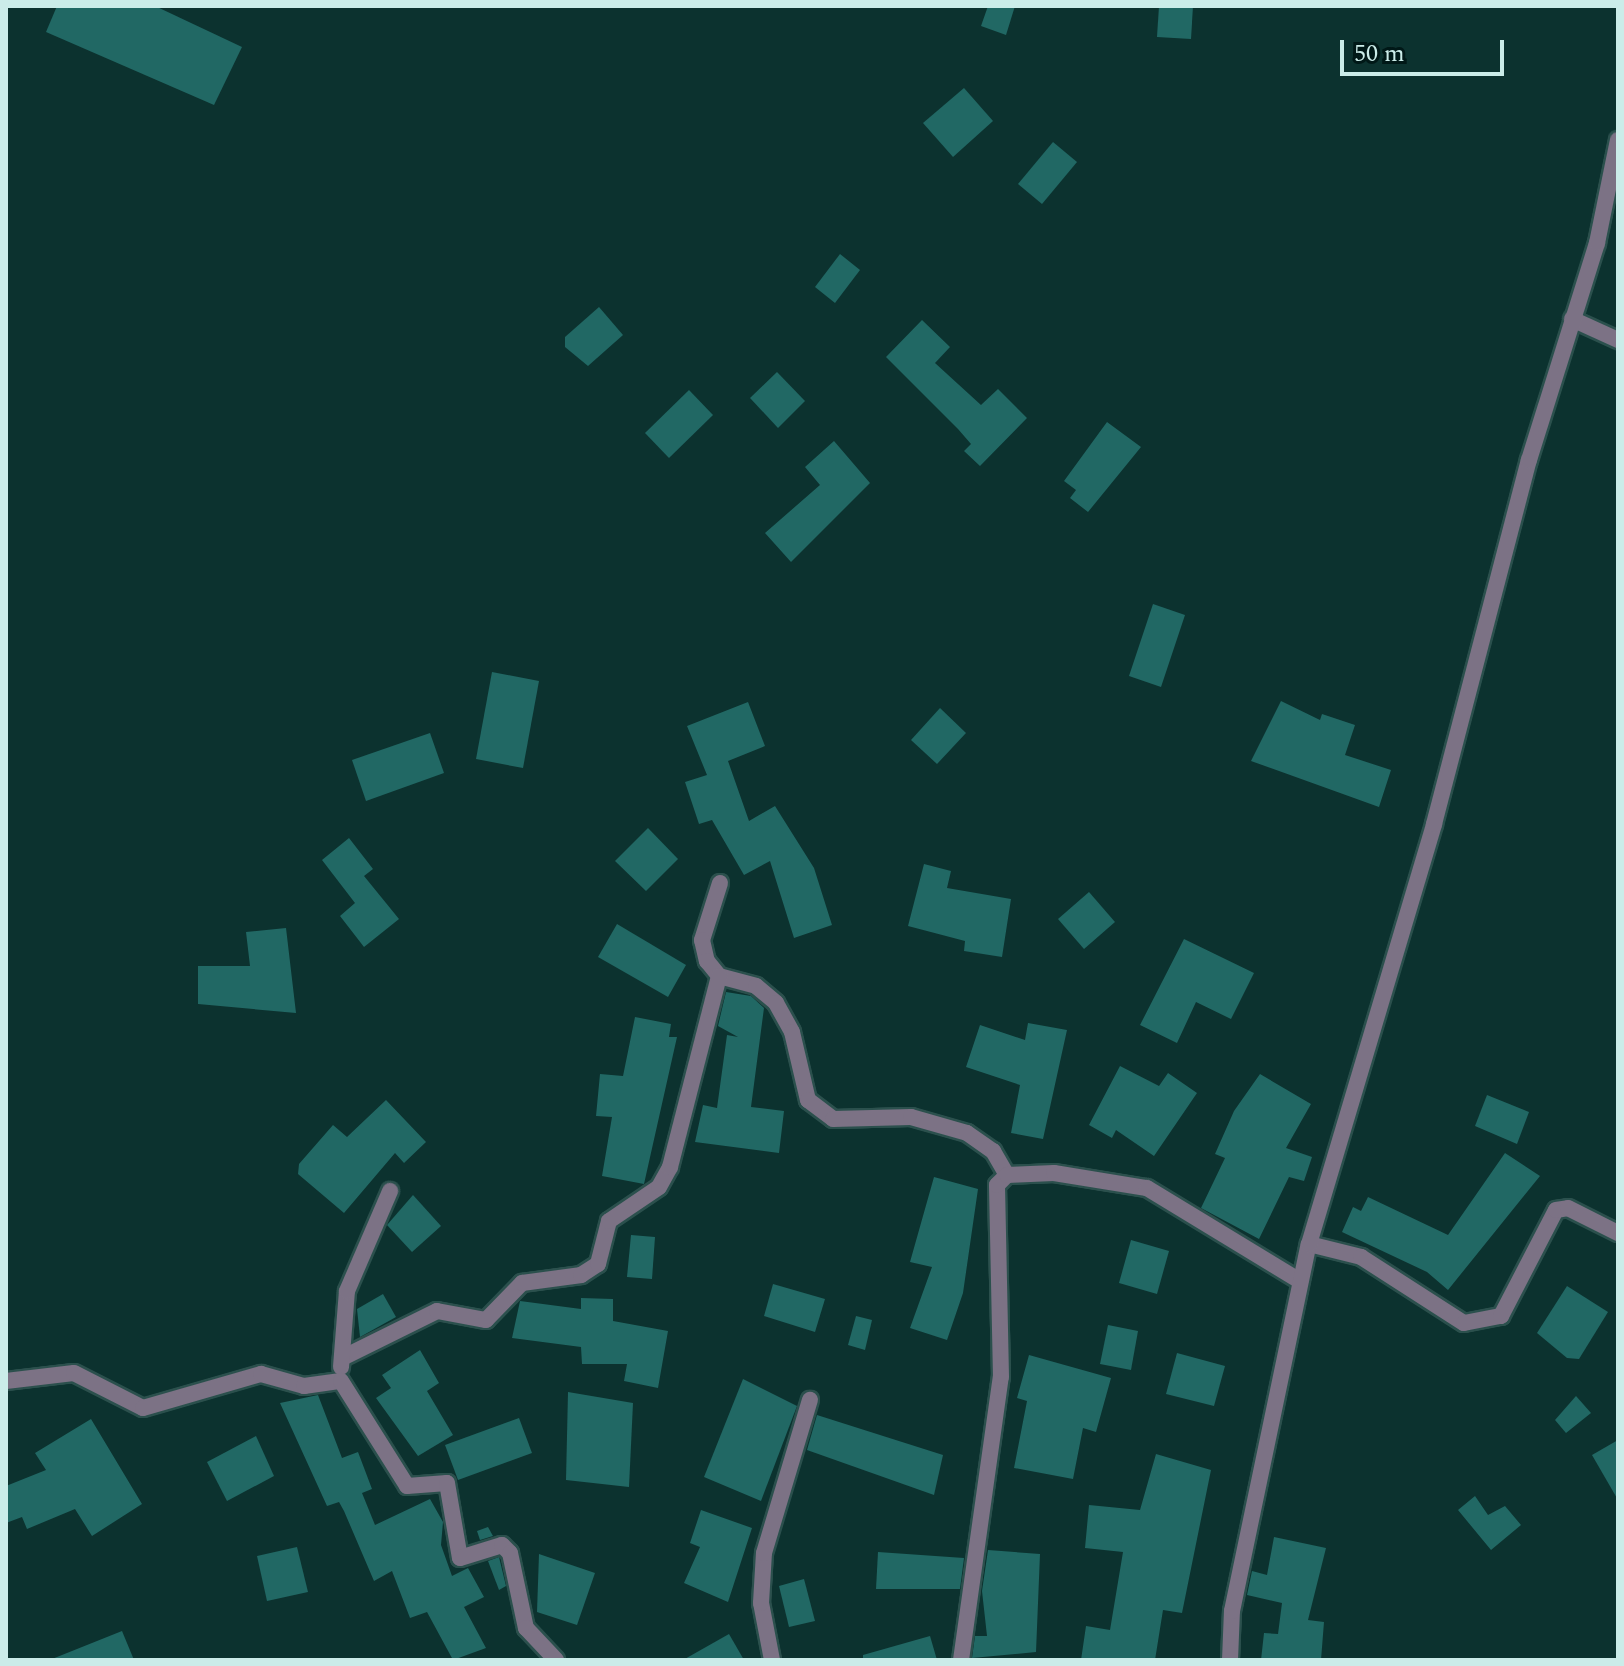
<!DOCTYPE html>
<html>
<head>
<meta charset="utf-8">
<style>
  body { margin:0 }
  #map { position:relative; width:1624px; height:1666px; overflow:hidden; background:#0c322f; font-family:Spectral,serif }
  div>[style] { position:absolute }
  .building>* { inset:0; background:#216864 }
  .roads { filter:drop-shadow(2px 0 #2b504d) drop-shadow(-2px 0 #2b504d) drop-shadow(0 2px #2b504d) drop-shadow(0 -2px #2b504d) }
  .street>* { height:16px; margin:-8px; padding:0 8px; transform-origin:8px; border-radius:8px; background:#7c7285 }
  span { translate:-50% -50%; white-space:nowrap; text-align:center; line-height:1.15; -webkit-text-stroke:6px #001817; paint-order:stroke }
  .frame { position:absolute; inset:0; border:8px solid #cbece9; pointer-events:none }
  .scale { position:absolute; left:1340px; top:40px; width:164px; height:36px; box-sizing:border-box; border:4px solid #cbece9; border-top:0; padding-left:10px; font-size:24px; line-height:28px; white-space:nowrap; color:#cbece9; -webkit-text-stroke:6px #001817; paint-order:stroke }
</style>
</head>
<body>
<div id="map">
  <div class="building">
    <i style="clip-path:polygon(57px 6px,155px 6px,242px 47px,214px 105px,46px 32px)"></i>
    <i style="clip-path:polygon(988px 6px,1015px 6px,1006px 35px,981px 26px)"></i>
    <i style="clip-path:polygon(1159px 6px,1193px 6px,1191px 39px,1157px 37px)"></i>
    <i style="clip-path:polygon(964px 88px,993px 121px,953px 157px,923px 123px)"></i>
    <i style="clip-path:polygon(1053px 142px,1077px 162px,1042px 204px,1018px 184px)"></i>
    <i style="clip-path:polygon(840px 254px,860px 270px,835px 303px,815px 287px)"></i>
    <i style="clip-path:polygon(599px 307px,623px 335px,588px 366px,565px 347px,565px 337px)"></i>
    <i style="clip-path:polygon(922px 320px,950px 347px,935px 363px,981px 405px,998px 389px,1027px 418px,980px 466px,964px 451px,971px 444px,958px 429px,886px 357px)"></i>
    <i style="clip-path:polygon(777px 372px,805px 401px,778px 428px,750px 398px)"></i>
    <i style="clip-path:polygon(689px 390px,713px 415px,669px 458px,645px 433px)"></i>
    <i style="clip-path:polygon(1107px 422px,1141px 447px,1088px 512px,1070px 498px,1076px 490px,1064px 481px)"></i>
    <i style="clip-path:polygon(834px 441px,870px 483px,791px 562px,765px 533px,820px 485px,805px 467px)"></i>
    <i style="clip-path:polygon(1153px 604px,1185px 615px,1161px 687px,1129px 676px)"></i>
    <i style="clip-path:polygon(492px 672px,539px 681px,523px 768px,476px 759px)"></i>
    <i style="clip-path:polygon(1281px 701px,1320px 720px,1322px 714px,1355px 725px,1345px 755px,1391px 770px,1379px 807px,1251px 761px)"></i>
    <i style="clip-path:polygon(748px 702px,765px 746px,728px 761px,749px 821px,775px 806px,814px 868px,832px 925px,794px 938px,770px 861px,744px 875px,712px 820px,699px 824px,685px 782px,707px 775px,687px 726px)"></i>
    <i style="clip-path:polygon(940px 708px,966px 733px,937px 764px,911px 740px)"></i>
    <i style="clip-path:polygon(430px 733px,444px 773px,366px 801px,352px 760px)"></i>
    <i style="clip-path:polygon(648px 828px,678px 859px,646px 891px,615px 861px)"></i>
    <i style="clip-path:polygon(349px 838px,373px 869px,364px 876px,399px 919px,364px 947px,340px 916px,355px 903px,322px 860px)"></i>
    <i style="clip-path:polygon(924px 864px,951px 871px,947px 888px,1011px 899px,1002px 957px,964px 951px,965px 941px,908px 926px)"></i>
    <i style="clip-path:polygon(1089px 892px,1115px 922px,1084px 949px,1058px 919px)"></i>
    <i style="clip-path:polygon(617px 924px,686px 965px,668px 997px,598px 957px)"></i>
    <i style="clip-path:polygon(286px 928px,296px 1013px,198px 1004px,198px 966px,250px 966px,246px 932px)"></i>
    <i style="clip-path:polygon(1184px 939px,1254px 973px,1231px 1019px,1196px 1002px,1177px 1043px,1140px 1025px)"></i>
    <i style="clip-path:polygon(726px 992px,751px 996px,764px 1008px,751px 1107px,784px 1111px,779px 1153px,695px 1142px,703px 1105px,717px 1108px,727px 1035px,738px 1037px,718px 1026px)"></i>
    <i style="clip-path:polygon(635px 1017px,671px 1024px,669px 1037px,677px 1037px,644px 1184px,602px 1176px,612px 1117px,596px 1116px,600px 1074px,623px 1076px)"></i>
    <i style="clip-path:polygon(1028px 1023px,1067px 1030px,1043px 1139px,1011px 1133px,1020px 1085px,966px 1067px,980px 1025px,1025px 1040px)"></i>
    <i style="clip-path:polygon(1120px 1066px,1159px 1086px,1168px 1073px,1197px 1093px,1154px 1156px,1116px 1130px,1112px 1138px,1089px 1125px)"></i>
    <i style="clip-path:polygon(1260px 1074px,1311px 1104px,1286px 1148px,1312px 1157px,1304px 1181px,1289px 1177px,1259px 1239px,1201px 1208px,1225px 1158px,1215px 1154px,1234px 1111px)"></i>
    <i style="clip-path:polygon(1487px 1095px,1529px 1112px,1517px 1144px,1475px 1126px)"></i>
    <i style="clip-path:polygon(386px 1100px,426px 1142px,404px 1163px,395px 1153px,344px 1213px,298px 1174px,299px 1164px,333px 1125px,347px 1137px)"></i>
    <i style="clip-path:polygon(1505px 1153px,1540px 1176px,1448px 1290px,1427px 1272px,1342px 1232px,1353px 1207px,1361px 1211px,1368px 1197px,1448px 1235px)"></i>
    <i style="clip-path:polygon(934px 1177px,978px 1189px,963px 1293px,947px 1340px,910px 1328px,932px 1267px,910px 1262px)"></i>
    <i style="clip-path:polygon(413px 1195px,441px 1226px,412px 1252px,387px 1225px)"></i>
    <i style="clip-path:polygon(631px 1235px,655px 1237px,652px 1279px,627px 1277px)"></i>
    <i style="clip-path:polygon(1131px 1240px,1169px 1251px,1157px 1294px,1119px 1283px)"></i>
    <i style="clip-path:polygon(773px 1284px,825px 1299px,815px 1332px,764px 1316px)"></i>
    <i style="clip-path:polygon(1567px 1286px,1608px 1312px,1579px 1359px,1567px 1358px,1537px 1333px)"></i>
    <i style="clip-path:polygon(383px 1294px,396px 1317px,360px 1337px,357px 1309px)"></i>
    <i style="clip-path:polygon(581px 1298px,613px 1299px,613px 1321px,668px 1331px,658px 1388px,624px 1381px,627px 1364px,582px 1364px,581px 1347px,512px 1338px,520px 1301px,581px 1309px)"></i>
    <i style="clip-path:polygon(856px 1316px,872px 1320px,865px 1350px,848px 1345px)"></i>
    <i style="clip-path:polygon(1108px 1325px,1138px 1331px,1131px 1370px,1100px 1364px)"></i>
    <i style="clip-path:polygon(420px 1350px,439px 1383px,427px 1391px,453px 1435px,418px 1456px,376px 1398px,391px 1388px,382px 1375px)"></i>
    <i style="clip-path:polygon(1177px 1353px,1225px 1366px,1214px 1406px,1166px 1394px)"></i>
    <i style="clip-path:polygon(1029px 1355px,1111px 1378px,1096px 1432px,1083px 1428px,1073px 1479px,1014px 1468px,1027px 1401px,1017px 1398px)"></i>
    <i style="clip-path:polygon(743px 1379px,797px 1406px,761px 1501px,704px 1477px)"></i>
    <i style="clip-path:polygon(568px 1392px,633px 1403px,629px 1487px,566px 1480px)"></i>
    <i style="clip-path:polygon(318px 1395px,342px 1458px,358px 1452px,372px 1489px,362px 1493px,375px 1525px,430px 1499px,443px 1522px,441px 1545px,452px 1576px,468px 1568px,484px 1597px,464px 1607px,486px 1648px,453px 1660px,427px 1612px,410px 1618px,392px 1571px,374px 1581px,344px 1511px,339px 1502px,327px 1506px,280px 1403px)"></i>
    <i style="clip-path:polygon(1576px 1396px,1591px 1413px,1566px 1433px,1555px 1420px)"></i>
    <i style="clip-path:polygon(817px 1415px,943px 1455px,934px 1495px,807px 1450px)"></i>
    <i style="clip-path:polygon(519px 1418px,532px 1453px,458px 1480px,445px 1445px)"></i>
    <i style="clip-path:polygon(91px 1419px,142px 1504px,92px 1536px,75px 1509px,27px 1529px,22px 1517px,6px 1523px,6px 1486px,46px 1470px,35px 1453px)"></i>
    <i style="clip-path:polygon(256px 1436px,274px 1476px,227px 1501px,207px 1462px)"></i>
    <i style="clip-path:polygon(1618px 1440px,1618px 1500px,1592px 1455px)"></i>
    <i style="clip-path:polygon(1156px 1454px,1211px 1470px,1182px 1613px,1163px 1610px,1155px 1660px,1081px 1660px,1086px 1626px,1110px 1630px,1123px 1552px,1085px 1548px,1089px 1505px,1140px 1510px)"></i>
    <i style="clip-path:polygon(1475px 1496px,1488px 1515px,1505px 1506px,1521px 1525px,1491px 1550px,1458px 1510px)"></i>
    <i style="clip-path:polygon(701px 1510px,752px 1528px,728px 1602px,684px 1583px,700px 1547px,690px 1543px)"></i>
    <i style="clip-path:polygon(488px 1527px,493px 1536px,480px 1540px,477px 1531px)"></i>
    <i style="clip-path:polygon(1274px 1537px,1326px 1548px,1308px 1620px,1324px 1622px,1321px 1660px,1261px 1660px,1264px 1633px,1278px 1634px,1282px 1603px,1247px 1595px,1252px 1571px,1267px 1575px)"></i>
    <i style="clip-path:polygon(297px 1547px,308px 1592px,267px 1601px,257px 1556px)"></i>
    <i style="clip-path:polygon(988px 1550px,1040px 1554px,1036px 1652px,972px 1658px,975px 1636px,987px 1636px,982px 1591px)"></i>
    <i style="clip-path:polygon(878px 1552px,964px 1558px,960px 1589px,876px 1589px)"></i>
    <i style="clip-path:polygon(539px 1554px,595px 1573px,577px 1625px,537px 1612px)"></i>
    <i style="clip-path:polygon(499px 1557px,506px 1586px,499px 1590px,488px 1561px)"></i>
    <i style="clip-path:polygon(804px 1579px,815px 1621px,789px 1627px,779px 1586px)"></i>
    <i style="clip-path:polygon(122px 1631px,134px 1660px,52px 1660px,52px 1659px)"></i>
    <i style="clip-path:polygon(729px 1634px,744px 1660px,683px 1660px)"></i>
    <i style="clip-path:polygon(930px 1636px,937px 1660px,863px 1660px,863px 1655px)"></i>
  </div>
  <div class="roads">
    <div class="street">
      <i style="left:1572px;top:319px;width:51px;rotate:24.5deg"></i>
      <i style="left:720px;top:883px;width:60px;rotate:107.5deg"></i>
      <i style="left:702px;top:940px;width:22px;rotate:77deg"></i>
      <i style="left:707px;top:961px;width:19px;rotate:51deg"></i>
      <i style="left:719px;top:976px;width:38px;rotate:15deg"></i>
      <i style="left:756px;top:986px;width:26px;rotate:40deg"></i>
      <i style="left:776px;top:1003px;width:33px;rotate:61deg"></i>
      <i style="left:792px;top:1032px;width:70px;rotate:76.8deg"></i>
      <i style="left:808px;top:1100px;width:31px;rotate:37deg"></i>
      <i style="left:833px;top:1119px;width:78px;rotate:-1.5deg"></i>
      <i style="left:911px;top:1117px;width:58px;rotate:15.9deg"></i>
      <i style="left:967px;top:1133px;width:32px;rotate:35deg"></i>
      <i style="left:993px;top:1151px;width:28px;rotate:60deg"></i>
      <i style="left:1309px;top:1244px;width:54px;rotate:14deg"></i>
      <i style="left:1361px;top:1257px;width:122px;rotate:32.7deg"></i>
      <i style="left:1464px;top:1323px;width:38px;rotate:-11deg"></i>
      <i style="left:1501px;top:1316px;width:119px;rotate:-62.6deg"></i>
      <i style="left:1556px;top:1210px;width:12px;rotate:-9deg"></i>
      <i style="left:1568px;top:1208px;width:56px;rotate:26.6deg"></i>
      <i style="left:342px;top:1358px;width:106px;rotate:-26.3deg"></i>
      <i style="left:437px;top:1311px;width:50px;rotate:10.4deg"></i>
      <i style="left:486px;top:1320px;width:52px;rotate:-45.8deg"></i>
      <i style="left:522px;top:1283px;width:60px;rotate:-7.7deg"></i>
      <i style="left:581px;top:1275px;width:20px;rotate:-33deg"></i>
      <i style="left:598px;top:1264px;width:44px;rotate:-75.7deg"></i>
      <i style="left:609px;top:1221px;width:60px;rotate:-34.2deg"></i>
      <i style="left:659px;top:1187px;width:23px;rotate:-61deg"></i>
      <i style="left:670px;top:1167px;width:197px;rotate:-75.6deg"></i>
      <i style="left:341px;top:1367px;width:76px;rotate:-85.5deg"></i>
      <i style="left:347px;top:1291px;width:109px;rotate:-66.7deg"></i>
      <i style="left:6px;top:1381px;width:68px;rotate:-6.7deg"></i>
      <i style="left:74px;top:1373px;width:77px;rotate:26.9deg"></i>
      <i style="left:143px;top:1408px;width:123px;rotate:-16.1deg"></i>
      <i style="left:261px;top:1374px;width:45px;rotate:15.6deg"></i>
      <i style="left:304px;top:1386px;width:37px;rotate:-8deg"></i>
      <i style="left:341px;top:1381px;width:124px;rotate:57.8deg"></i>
      <i style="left:407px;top:1486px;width:40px;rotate:-4.3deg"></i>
      <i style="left:447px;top:1483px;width:76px;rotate:80.2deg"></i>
      <i style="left:460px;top:1558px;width:44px;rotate:-17.2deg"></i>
      <i style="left:502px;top:1545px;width:11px;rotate:45deg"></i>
      <i style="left:510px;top:1553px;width:77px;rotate:78deg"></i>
      <i style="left:526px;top:1628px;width:44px;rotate:46.8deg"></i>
      <i style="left:772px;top:1660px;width:58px;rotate:-100.9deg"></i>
      <i style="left:761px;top:1603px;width:50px;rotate:-86.6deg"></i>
      <i style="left:764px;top:1553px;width:160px;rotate:-73.3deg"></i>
      <i style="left:961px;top:1660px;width:286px;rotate:-82deg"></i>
      <i style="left:1001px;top:1377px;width:192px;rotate:-91.2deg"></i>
      <i style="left:997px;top:1185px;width:14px;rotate:-45deg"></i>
      <i style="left:1007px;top:1175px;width:47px;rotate:-2.4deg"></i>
      <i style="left:1054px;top:1173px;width:94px;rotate:9.2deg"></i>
      <i style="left:1147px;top:1188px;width:179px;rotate:31.3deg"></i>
      <i style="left:1230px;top:1660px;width:49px;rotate:-87.7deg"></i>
      <i style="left:1232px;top:1611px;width:375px;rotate:-78.2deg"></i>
      <i style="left:1309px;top:1244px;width:438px;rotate:-73.4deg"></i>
      <i style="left:1434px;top:824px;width:376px;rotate:-75.4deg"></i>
      <i style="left:1529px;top:460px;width:227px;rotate:-72.6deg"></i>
      <i style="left:1597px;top:243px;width:105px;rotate:-78.5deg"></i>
    </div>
  </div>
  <div class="frame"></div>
  <div class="scale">50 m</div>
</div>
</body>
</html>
